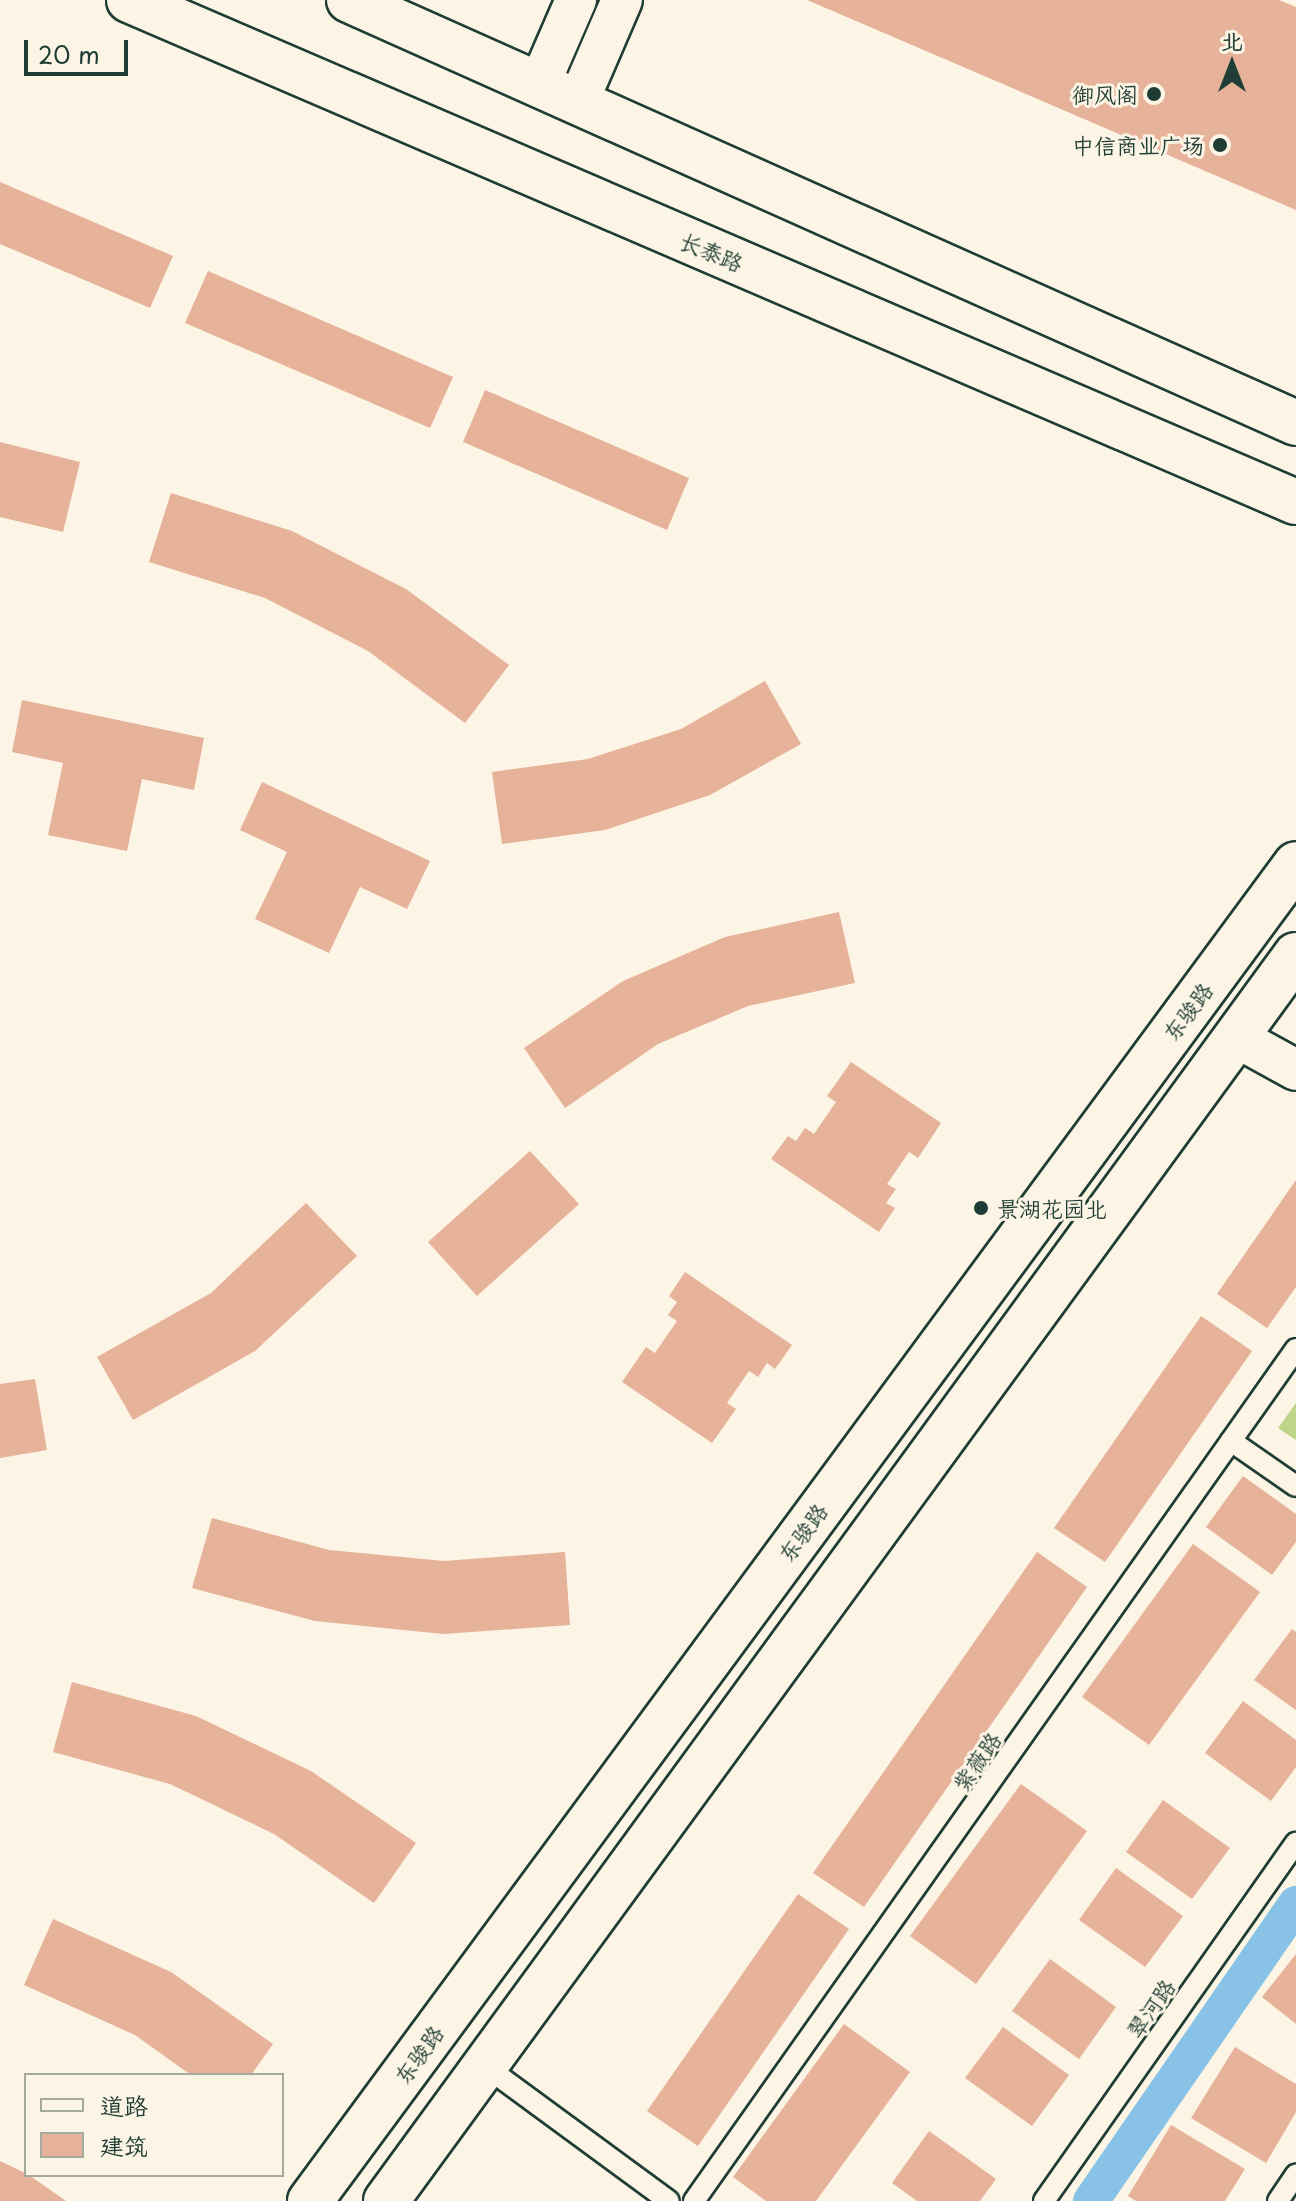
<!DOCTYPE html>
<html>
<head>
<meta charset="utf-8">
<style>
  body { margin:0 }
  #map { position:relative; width:1296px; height:2201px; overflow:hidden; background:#fcf5e5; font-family:"Playpen Sans","LXGW WenKai TC",sans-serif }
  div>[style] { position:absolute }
  .green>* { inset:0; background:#bed48a }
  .canal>* { height:36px; margin:-18px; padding:0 18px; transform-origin:18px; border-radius:18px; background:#88c3e7 }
  .building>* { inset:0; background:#e6b299 }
  .roads { filter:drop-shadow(2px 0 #1f3d34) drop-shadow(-2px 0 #1f3d34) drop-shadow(0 2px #1f3d34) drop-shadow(0 -2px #1f3d34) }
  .lane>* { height:20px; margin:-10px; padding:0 10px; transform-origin:10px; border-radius:10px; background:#fcf5e5 }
  .street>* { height:40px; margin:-20px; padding:0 20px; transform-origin:20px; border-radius:20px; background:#fcf5e5 }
  .secondary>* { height:44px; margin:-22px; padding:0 22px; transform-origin:22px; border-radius:22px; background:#fcf5e5 }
  .highway>* { height:44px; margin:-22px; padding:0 22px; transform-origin:22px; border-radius:22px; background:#fcf5e5 }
  .dots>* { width:22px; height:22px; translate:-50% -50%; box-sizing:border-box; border:4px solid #fcf5e5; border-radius:50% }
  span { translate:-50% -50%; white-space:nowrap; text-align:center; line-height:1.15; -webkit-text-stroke:6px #fcf5e5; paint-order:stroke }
  .poi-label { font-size:22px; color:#1f3d34 }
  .right { translate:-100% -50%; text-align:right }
  .left { translate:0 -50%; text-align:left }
  .street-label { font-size:22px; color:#1f3d34 }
  .legend { position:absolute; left:24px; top:2073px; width:260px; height:104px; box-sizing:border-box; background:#fcf5e5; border:2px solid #a4ab9e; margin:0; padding:10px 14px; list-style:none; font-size:24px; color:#1f3d34 }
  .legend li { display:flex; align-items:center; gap:16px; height:40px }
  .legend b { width:40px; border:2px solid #a4ab9e }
  .north { position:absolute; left:1192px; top:24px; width:80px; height:80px; -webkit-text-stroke:6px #fcf5e5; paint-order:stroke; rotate:0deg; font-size:22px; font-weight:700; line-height:32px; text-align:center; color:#1f3d34 }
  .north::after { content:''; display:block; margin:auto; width:28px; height:36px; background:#1f3d34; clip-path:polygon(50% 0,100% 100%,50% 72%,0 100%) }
  .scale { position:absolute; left:24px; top:40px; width:104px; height:36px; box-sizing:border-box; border:4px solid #1f3d34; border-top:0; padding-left:10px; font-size:24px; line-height:28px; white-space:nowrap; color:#1f3d34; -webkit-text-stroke:6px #fcf5e5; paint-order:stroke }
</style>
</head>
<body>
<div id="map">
  <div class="green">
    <i style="clip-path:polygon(1296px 1403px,1296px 1440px,1278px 1428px)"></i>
  </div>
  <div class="canal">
    <i style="left:1091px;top:2201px;width:361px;rotate:-55.4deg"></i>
  </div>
  <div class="building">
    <i style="clip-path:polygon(807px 0,1279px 0,1296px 7px,1296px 210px)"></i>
    <i style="clip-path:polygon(0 182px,173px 256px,150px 308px,0 244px)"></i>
    <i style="clip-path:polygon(208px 271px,453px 377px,430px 428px,185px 323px)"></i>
    <i style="clip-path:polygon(485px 390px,689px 478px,667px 530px,463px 442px)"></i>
    <i style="clip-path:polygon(0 442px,80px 462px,63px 532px,0 517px)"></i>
    <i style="clip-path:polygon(171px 493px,292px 531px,406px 589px,509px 665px,465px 723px,368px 651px,265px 598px,149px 562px)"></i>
    <i style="clip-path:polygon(765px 681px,801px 744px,710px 795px,605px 830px,502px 844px,492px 772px,588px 759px,681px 729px)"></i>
    <i style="clip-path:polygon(22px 700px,204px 738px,194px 790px,142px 779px,127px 851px,48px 835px,63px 763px,12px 752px)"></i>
    <i style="clip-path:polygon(262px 782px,430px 861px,407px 909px,360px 887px,329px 953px,255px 919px,287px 852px,240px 830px)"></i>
    <i style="clip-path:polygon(839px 912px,855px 983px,748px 1006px,658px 1044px,565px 1108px,524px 1048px,623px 981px,725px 937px)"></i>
    <i style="clip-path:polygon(851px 1062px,941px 1123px,918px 1158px,909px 1152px,887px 1184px,896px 1189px,886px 1203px,895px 1208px,879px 1232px,771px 1159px,788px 1136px,796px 1141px,805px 1128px,814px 1134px,836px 1102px,827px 1096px)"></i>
    <i style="clip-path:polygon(530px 1151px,579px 1204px,477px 1296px,428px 1242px)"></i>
    <i style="clip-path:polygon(1296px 1180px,1296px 1287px,1267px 1328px,1217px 1294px)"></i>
    <i style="clip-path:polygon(306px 1203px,357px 1256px,255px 1351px,133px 1420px,97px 1357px,211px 1293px)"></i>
    <i style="clip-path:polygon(685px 1272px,792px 1345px,775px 1369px,767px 1363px,758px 1377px,749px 1371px,727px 1403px,736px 1409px,712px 1443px,622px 1382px,646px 1347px,655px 1353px,677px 1321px,668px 1315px,677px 1302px,669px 1296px)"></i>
    <i style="clip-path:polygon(1201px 1316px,1252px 1351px,1105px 1562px,1054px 1528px)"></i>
    <i style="clip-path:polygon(35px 1379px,47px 1450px,0 1458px,0 1384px)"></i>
    <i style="clip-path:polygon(1243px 1476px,1296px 1514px,1296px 1542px,1272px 1575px,1206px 1527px)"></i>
    <i style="clip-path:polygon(212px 1518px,329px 1550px,444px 1561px,565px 1552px,570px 1625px,443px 1634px,315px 1621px,192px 1588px)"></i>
    <i style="clip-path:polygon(1193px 1544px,1260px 1592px,1149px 1745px,1082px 1697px)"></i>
    <i style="clip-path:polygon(1037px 1552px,1087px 1587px,864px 1907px,813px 1873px)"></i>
    <i style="clip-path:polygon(1292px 1629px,1296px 1632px,1296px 1710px,1254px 1680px)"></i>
    <i style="clip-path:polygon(72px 1682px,196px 1716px,311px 1771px,416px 1843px,374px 1903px,274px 1834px,170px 1784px,53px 1752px)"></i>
    <i style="clip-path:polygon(1243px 1701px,1296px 1740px,1296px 1767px,1271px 1801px,1205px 1753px)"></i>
    <i style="clip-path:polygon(1021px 1784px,1087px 1831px,976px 1984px,910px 1936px)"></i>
    <i style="clip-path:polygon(1163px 1800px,1230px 1848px,1192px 1899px,1126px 1852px)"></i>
    <i style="clip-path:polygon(1116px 1868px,1183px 1916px,1145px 1967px,1079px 1920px)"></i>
    <i style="clip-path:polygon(798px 1894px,849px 1929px,698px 2146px,647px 2111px)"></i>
    <i style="clip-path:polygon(53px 1919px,171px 1972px,273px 2044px,251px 2075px,191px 2075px,135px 2035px,24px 1985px)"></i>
    <i style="clip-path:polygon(1296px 1954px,1296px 2024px,1262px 1997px)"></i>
    <i style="clip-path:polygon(1050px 1959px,1116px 2007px,1079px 2059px,1012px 2011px)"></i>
    <i style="clip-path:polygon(844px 2024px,910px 2072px,816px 2201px,766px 2201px,733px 2177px)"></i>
    <i style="clip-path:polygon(1003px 2027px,1069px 2075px,1032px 2126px,965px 2078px)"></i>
    <i style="clip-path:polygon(1235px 2047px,1296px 2084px,1296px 2112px,1266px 2163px,1191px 2118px)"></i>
    <i style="clip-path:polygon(1171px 2125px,1245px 2169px,1225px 2201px,1136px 2201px,1128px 2196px)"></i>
    <i style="clip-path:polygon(929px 2131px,996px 2179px,980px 2201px,917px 2201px,892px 2183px)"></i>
    <i style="clip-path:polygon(0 2161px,29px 2175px,66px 2201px,0 2201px)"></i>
  </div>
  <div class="roads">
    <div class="lane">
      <i style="left:1231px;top:1441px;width:79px;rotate:34.7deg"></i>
      <i style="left:485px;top:2066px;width:228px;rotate:36.3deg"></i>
      <i style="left:694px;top:2201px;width:1043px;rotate:-54.76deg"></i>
      <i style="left:1044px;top:2201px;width:438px;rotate:-54.9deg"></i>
      <i style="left:1278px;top:2201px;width:32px;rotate:-56deg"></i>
    </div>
    <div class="street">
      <i style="left:539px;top:85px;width:93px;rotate:-66.5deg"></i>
      <i style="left:578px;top:102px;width:111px;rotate:-66.7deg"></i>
      <i style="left:1236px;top:1037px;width:68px;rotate:28.8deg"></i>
    </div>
    <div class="secondary">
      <i style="left:310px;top:2201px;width:1661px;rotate:-53.59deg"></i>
      <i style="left:386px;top:2201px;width:1543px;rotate:-53.86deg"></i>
    </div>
    <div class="highway">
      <i style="left:129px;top:0;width:1270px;rotate:23.28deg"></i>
      <i style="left:349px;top:0;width:1037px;rotate:24.07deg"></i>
    </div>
  </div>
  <div class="dots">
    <i style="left:1154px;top:94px;background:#1f3d34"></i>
    <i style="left:1220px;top:145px;background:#1f3d34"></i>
    <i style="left:981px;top:1208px;background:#1f3d34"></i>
  </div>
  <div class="poi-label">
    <span class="right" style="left:1138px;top:94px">御风阁</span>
    <span class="right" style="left:1204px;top:145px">中信商业广场</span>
    <span class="left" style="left:997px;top:1208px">景湖花园北</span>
  </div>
  <div class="street-label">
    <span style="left:712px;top:251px;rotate:23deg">长泰路</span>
    <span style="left:1187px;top:1011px;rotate:-53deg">东骏路</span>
    <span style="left:802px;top:1532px;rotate:-54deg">东骏路</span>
    <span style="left:976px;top:1761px;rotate:-55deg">紫薇路</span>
    <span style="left:1150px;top:2008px;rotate:-55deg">翠河路</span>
    <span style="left:418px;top:2054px;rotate:-54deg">东骏路</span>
  </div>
  <ul class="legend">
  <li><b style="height:10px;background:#fcf5e5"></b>道路</li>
  <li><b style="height:22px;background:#e6b299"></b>建筑</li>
  </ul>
  <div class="north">北</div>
  <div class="scale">20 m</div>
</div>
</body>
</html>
